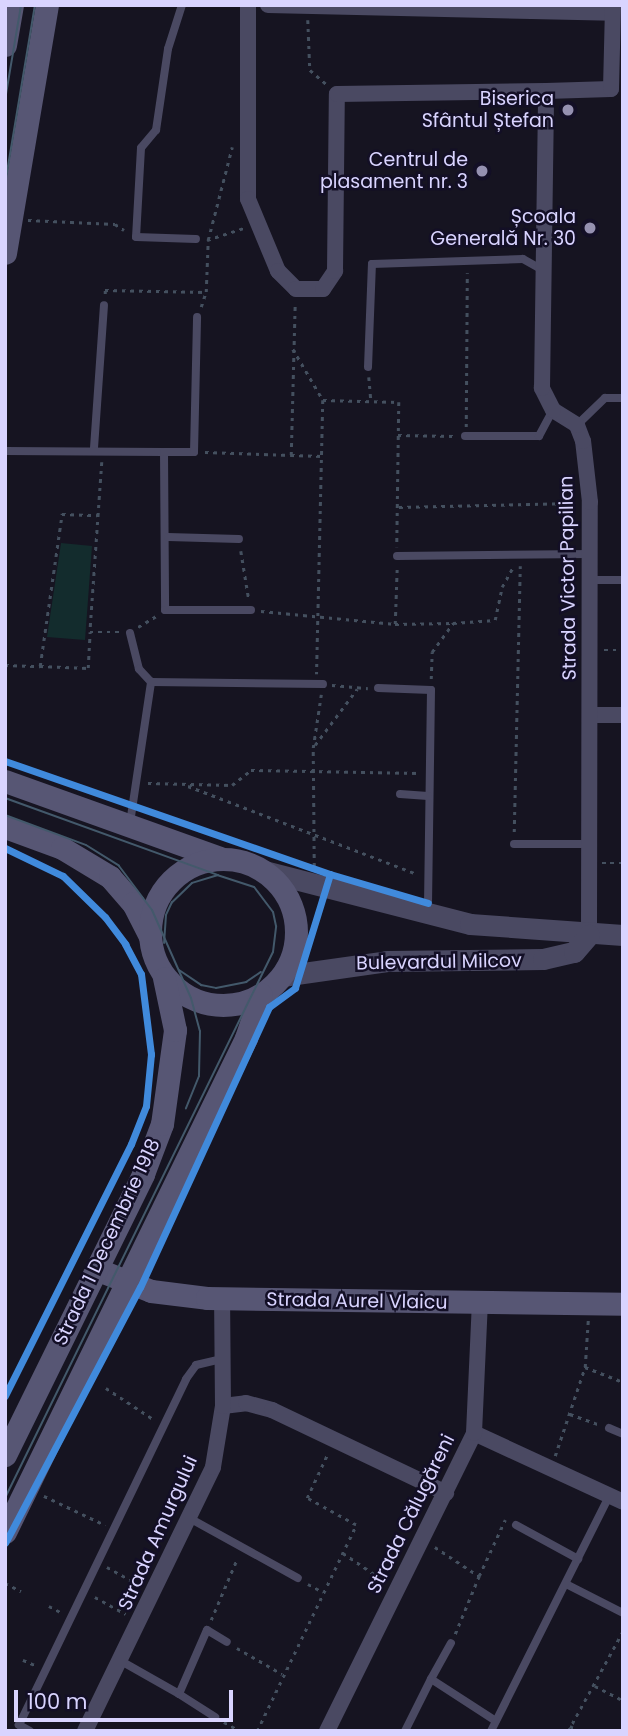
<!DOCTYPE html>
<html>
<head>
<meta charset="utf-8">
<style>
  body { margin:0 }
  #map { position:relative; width:628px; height:1736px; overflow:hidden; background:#161421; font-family:Poppins,sans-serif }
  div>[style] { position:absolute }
  .green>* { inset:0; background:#132c2d }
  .path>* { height:2.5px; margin-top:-1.25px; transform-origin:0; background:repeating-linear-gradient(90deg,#44505f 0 3.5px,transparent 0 8.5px) }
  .service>* { height:8px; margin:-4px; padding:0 4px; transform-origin:4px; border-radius:4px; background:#4a4962 }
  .minor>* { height:16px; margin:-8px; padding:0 8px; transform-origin:8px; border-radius:8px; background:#4a4962 }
  .tertiary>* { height:21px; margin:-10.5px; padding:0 10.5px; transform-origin:10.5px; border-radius:10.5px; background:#4a4962 }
  .secondary>* { height:23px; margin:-11.5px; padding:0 11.5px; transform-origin:11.5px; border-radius:11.5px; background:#575674 }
  .secondary>.ring { margin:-11.5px; padding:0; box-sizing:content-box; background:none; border:23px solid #575674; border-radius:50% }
  .tram>* { height:2px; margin:-1px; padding:0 1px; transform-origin:1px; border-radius:1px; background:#43596b }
  .cycleway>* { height:7px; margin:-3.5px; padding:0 3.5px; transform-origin:3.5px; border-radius:3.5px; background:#408adc }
  .dots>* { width:19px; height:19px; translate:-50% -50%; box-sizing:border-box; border:4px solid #130f26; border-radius:50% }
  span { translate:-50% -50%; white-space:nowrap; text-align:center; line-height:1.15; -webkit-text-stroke:5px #130f26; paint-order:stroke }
  .poi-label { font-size:19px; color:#d9d4ff }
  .right { translate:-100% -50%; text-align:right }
  .street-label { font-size:19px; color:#d9d4ff }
  .frame { position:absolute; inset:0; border:7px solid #d9d4ff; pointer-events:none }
  .scale { position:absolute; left:14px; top:1690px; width:219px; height:32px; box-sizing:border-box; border:4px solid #d9d4ff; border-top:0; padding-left:9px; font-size:21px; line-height:24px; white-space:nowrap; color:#d9d4ff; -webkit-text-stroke:5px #130f26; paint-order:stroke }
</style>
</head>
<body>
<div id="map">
  <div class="green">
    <i style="clip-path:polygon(61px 543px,92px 546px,85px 640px,47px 637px)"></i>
  </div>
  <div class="path">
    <i style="left:308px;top:20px;width:50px;rotate:87.7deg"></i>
    <i style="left:310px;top:70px;width:21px;rotate:41deg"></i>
    <i style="left:28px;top:220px;width:87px;rotate:2.6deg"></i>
    <i style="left:115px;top:224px;width:11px;rotate:34deg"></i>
    <i style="left:207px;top:240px;width:39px;rotate:-18deg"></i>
    <i style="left:105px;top:294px;width:4px;rotate:-90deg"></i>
    <i style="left:105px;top:290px;width:101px;rotate:1.1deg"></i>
    <i style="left:201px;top:307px;width:16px;rotate:-72deg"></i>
    <i style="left:206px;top:292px;width:52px;rotate:-87.8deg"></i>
    <i style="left:208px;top:240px;width:96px;rotate:-75.5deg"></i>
    <i style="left:293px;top:349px;width:59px;rotate:59.5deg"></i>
    <i style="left:323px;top:400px;width:274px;rotate:91.3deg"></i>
    <i style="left:369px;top:377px;width:22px;rotate:85deg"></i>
    <i style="left:323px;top:400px;width:76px;rotate:1.5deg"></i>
    <i style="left:399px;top:402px;width:145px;rotate:90.8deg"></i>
    <i style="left:466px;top:427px;width:154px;rotate:-89.6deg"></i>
    <i style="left:398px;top:435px;width:56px;rotate:1deg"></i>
    <i style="left:205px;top:452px;width:86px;rotate:2deg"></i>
    <i style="left:291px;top:455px;width:152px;rotate:-88.5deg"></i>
    <i style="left:291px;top:455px;width:31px;rotate:2deg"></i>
    <i style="left:102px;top:462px;width:170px;rotate:94deg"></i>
    <i style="left:90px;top:632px;width:29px"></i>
    <i style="left:399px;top:507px;width:175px;rotate:-1.3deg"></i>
    <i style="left:241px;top:551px;width:50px;rotate:80.7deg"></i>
    <i style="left:261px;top:611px;width:135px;rotate:5.5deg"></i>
    <i style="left:395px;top:624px;width:58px;rotate:-1deg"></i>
    <i style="left:395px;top:624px;width:57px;rotate:-88deg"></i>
    <i style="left:138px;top:627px;width:21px;rotate:-31deg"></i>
    <i style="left:604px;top:650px;width:19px"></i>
    <i style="left:5px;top:665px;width:35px;rotate:2deg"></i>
    <i style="left:40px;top:666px;width:154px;rotate:-81.8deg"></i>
    <i style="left:62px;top:514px;width:35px;rotate:2deg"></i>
    <i style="left:40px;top:666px;width:48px;rotate:2.4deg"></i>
    <i style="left:88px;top:668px;width:36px;rotate:-87deg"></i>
    <i style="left:431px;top:679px;width:27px;rotate:-88deg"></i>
    <i style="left:432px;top:652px;width:36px;rotate:-54deg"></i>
    <i style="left:453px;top:623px;width:42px;rotate:-4.1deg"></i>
    <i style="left:495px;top:620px;width:34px;rotate:-78deg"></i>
    <i style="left:502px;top:587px;width:23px;rotate:-61deg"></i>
    <i style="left:332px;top:685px;width:36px;rotate:5deg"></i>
    <i style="left:315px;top:745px;width:70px;rotate:-53.1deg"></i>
    <i style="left:148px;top:783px;width:84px;rotate:1.4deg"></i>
    <i style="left:232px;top:785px;width:24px;rotate:-38deg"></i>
    <i style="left:251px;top:770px;width:168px;rotate:1deg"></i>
    <i style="left:188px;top:786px;width:245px;rotate:21deg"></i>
    <i style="left:514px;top:832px;width:266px;rotate:-88.7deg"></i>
    <i style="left:602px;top:863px;width:21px"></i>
    <i style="left:314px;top:866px;width:118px;rotate:-90.5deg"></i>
    <i style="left:313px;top:748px;width:54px;rotate:-81.4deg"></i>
    <i style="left:585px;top:1367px;width:41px;rotate:21.5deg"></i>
    <i style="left:106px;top:1388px;width:56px;rotate:33.4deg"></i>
    <i style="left:570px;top:1414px;width:32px;rotate:20deg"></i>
    <i style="left:555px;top:1456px;width:94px;rotate:-71.4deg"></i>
    <i style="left:585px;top:1367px;width:47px;rotate:-86.3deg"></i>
    <i style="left:44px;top:1496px;width:68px;rotate:25.4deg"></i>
    <i style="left:435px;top:1547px;width:53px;rotate:33.4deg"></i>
    <i style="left:479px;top:1576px;width:62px;rotate:-65.1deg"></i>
    <i style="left:343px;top:1553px;width:48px;rotate:34deg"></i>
    <i style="left:107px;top:1567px;width:35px;rotate:29deg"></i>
    <i style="left:5px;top:1583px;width:18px;rotate:27deg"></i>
    <i style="left:308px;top:1584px;width:17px;rotate:28deg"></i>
    <i style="left:95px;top:1597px;width:35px;rotate:29deg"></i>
    <i style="left:49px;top:1606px;width:15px;rotate:28deg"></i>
    <i style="left:211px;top:1620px;width:66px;rotate:-66.9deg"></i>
    <i style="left:455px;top:1634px;width:63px;rotate:-67.5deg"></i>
    <i style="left:237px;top:1648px;width:52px;rotate:30deg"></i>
    <i style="left:23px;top:1660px;width:15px;rotate:23deg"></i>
    <i style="left:595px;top:1686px;width:31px;rotate:27deg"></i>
    <i style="left:224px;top:1722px;width:18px;rotate:29deg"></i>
    <i style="left:570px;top:1726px;width:10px;rotate:29deg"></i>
    <i style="left:257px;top:1731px;width:229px;rotate:-64.3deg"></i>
    <i style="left:356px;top:1525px;width:56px;rotate:-151.1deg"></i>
    <i style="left:307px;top:1498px;width:50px;rotate:-65deg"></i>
    <i style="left:568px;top:1731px;width:114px;rotate:-61.2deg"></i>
  </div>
  <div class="service">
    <i style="left:182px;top:5px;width:46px;rotate:107.7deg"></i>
    <i style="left:168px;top:49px;width:82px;rotate:98.4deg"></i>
    <i style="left:156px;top:130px;width:23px;rotate:130deg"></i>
    <i style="left:141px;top:148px;width:89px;rotate:93.2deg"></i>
    <i style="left:136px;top:237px;width:60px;rotate:1.9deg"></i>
    <i style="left:368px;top:367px;width:103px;rotate:-87.8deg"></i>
    <i style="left:372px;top:264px;width:151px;rotate:-1.9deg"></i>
    <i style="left:523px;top:259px;width:23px;rotate:29deg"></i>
    <i style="left:577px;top:425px;width:39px;rotate:-44deg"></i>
    <i style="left:605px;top:398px;width:18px"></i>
    <i style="left:465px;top:436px;width:74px"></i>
    <i style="left:539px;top:436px;width:30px;rotate:-62deg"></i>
    <i style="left:94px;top:448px;width:143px;rotate:-86deg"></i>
    <i style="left:5px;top:451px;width:159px;rotate:0.4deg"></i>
    <i style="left:164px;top:452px;width:158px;rotate:89.6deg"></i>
    <i style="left:165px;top:610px;width:86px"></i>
    <i style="left:164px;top:452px;width:30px"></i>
    <i style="left:194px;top:452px;width:135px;rotate:-88.7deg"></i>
    <i style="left:168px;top:537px;width:71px;rotate:1.6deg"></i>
    <i style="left:397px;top:556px;width:193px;rotate:-0.6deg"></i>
    <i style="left:591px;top:580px;width:32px"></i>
    <i style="left:130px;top:633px;width:37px;rotate:76deg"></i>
    <i style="left:139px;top:669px;width:18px;rotate:47deg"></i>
    <i style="left:378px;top:688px;width:53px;rotate:2.2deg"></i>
    <i style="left:431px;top:690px;width:221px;rotate:90.8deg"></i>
    <i style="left:400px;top:794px;width:28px;rotate:4deg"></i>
    <i style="left:130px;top:823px;width:143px;rotate:-81.5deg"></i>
    <i style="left:151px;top:682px;width:172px;rotate:0.7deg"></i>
    <i style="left:514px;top:844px;width:75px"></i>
    <i style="left:609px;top:1428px;width:15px;rotate:23deg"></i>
    <i style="left:191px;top:1519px;width:122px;rotate:28.9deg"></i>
    <i style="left:516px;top:1525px;width:71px;rotate:28.7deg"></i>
    <i style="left:566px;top:1584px;width:64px;rotate:27deg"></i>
    <i style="left:121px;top:1661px;width:67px;rotate:29.6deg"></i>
    <i style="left:179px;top:1694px;width:70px;rotate:-66.4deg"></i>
    <i style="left:207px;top:1630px;width:23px;rotate:31deg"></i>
    <i style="left:431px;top:1679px;width:41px;rotate:-60.9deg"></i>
    <i style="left:179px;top:1694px;width:43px;rotate:32.6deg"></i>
    <i style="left:30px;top:1731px;width:13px;rotate:-151deg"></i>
    <i style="left:19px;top:1725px;width:384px;rotate:-64.2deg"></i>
    <i style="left:186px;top:1379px;width:17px;rotate:-54deg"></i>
    <i style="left:196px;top:1365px;width:28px;rotate:-13deg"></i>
    <i style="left:405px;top:1731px;width:58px;rotate:-63.4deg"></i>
    <i style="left:431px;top:1679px;width:77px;rotate:32.9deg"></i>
    <i style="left:491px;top:1731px;width:263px;rotate:-63.3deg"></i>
  </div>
  <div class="minor">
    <i style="left:248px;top:5px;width:194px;rotate:90deg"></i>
    <i style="left:248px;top:199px;width:78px;rotate:67.4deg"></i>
    <i style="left:278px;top:271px;width:25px;rotate:45deg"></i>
    <i style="left:296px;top:289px;width:27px"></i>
    <i style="left:323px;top:289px;width:22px;rotate:-56deg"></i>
    <i style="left:335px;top:271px;width:177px;rotate:-89.4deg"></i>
    <i style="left:337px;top:94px;width:209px;rotate:-0.8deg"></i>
    <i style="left:268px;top:5px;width:344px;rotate:1.3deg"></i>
    <i style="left:591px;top:715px;width:32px"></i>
    <i style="left:589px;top:935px;width:433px;rotate:-89.9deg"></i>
    <i style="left:590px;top:502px;width:61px;rotate:-96.5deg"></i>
    <i style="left:583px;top:441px;width:17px;rotate:-111deg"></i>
    <i style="left:577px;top:425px;width:28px;rotate:-148deg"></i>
    <i style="left:553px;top:410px;width:25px;rotate:-117deg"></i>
    <i style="left:542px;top:388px;width:297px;rotate:-89.2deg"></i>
    <i style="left:546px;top:91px;width:65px;rotate:-1.8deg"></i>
    <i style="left:611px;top:89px;width:84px;rotate:-88.6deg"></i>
    <i style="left:223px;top:1406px;width:23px;rotate:-7deg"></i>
    <i style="left:246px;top:1403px;width:27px;rotate:15deg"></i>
    <i style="left:272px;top:1410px;width:193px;rotate:25.5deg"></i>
    <i style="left:474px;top:1433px;width:164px;rotate:24.8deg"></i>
    <i style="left:85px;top:1731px;width:293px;rotate:-64.1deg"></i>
    <i style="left:213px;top:1467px;width:62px;rotate:-80.7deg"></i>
    <i style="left:223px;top:1406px;width:107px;rotate:-90.5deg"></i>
    <i style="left:327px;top:1731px;width:332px;rotate:-63.7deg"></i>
    <i style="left:474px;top:1433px;width:131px;rotate:-87.4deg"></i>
  </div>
  <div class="tertiary">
    <i style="left:264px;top:871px;width:213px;rotate:14.4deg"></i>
    <i style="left:470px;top:924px;width:153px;rotate:4.1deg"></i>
    <i style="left:282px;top:976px;width:106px;rotate:-8.1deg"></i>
    <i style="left:387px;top:961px;width:156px;rotate:-0.7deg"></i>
    <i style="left:543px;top:959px;width:32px;rotate:-13deg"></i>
    <i style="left:574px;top:952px;width:23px;rotate:-49deg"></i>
  </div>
  <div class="secondary">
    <i style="left:5px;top:45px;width:41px;rotate:-80.1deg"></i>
    <i style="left:5px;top:253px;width:252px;rotate:-80.4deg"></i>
    <i style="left:5px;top:781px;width:228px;rotate:19.7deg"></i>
    <i style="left:5px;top:827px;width:61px;rotate:20.2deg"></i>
    <i style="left:62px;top:848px;width:56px;rotate:31.1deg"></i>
    <i style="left:110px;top:877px;width:35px;rotate:49deg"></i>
    <i style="left:133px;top:903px;width:35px;rotate:63deg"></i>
    <i class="ring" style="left:150px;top:859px;width:123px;height:123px"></i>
    <i style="left:96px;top:1269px;width:59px;rotate:21.8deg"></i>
    <i style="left:151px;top:1291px;width:56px;rotate:7.1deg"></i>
    <i style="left:207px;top:1298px;width:416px;rotate:0.8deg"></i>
    <i style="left:5px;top:1455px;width:313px;rotate:-63.8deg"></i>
    <i style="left:143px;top:1174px;width:53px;rotate:-69.2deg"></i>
    <i style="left:162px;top:1124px;width:95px;rotate:-82.1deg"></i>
    <i style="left:175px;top:1030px;width:53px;rotate:-101.9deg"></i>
    <i style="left:5px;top:1532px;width:550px;rotate:-63.99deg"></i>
    <i style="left:246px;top:1038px;width:46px;rotate:-71.2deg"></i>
  </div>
  <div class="tram">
    <i style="left:5px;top:100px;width:96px;rotate:-80.4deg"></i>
    <i style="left:5px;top:184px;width:181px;rotate:-80.5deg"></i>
    <i style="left:5px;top:798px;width:226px;rotate:19.9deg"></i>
    <i style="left:5px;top:815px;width:86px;rotate:20.3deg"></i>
    <i style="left:86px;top:845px;width:39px;rotate:32deg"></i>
    <i style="left:119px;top:866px;width:55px;rotate:53.1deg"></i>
    <i style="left:152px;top:910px;width:96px;rotate:66.1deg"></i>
    <i style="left:191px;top:998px;width:34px;rotate:75deg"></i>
    <i style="left:200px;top:1031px;width:45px;rotate:91.3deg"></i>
    <i style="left:199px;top:1076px;width:35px;rotate:112deg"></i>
    <i style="left:179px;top:970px;width:27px;rotate:34deg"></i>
    <i style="left:201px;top:985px;width:15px;rotate:11deg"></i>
    <i style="left:216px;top:988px;width:31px;rotate:-11deg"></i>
    <i style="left:246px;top:982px;width:18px;rotate:-34deg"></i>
    <i style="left:5px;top:1498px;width:608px;rotate:-63.86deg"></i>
    <i style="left:273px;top:952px;width:26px;rotate:-83deg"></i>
    <i style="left:276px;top:926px;width:14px;rotate:-102deg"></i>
    <i style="left:273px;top:912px;width:31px;rotate:-127deg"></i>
    <i style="left:254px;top:887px;width:38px;rotate:-162deg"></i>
    <i style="left:218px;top:875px;width:27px;rotate:163deg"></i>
    <i style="left:192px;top:883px;width:28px;rotate:136deg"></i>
    <i style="left:172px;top:902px;width:14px;rotate:115deg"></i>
    <i style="left:166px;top:915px;width:28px;rotate:94deg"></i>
  </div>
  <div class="cycleway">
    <i style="left:5px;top:761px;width:344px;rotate:19.2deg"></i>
    <i style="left:330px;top:874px;width:119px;rotate:107.1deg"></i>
    <i style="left:295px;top:988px;width:32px;rotate:144deg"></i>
    <i style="left:269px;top:1007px;width:308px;rotate:114.7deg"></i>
    <i style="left:140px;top:1287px;width:289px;rotate:117.8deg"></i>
    <i style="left:5px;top:848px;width:64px;rotate:25.8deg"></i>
    <i style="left:63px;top:876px;width:59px;rotate:44.3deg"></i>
    <i style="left:105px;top:917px;width:34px;rotate:53deg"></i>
    <i style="left:125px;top:944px;width:34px;rotate:62deg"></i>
    <i style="left:141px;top:974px;width:81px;rotate:82.9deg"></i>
    <i style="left:151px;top:1054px;width:52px;rotate:95.5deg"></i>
    <i style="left:146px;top:1106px;width:41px;rotate:111.5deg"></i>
    <i style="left:131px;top:1144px;width:282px;rotate:116.6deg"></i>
    <i style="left:330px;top:874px;width:102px;rotate:16.5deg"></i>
  </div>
  <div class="dots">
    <i style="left:568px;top:110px;background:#9591b1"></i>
    <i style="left:482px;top:171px;background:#9591b1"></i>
    <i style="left:590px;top:228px;background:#9591b1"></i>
  </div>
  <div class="poi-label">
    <span class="right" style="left:554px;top:110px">Biserica<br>Sfântul Ștefan</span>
    <span class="right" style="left:468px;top:171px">Centrul de<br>plasament nr. 3</span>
    <span class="right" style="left:576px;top:228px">Școala<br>Generală Nr. 30</span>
  </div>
  <div class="street-label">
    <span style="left:568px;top:578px;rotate:-91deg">Strada Victor Papilian</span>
    <span style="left:439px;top:962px;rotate:-1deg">Bulevardul Milcov</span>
    <span style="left:107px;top:1242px;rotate:-65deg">Strada 1 Decembrie 1918</span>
    <span style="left:357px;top:1301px;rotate:1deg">Strada Aurel Vlaicu</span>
    <span style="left:411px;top:1514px;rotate:-64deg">Strada Călugăreni</span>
    <span style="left:158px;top:1533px;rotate:-66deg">Strada Amurgului</span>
  </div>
  <div class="frame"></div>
  <div class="scale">100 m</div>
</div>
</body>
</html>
